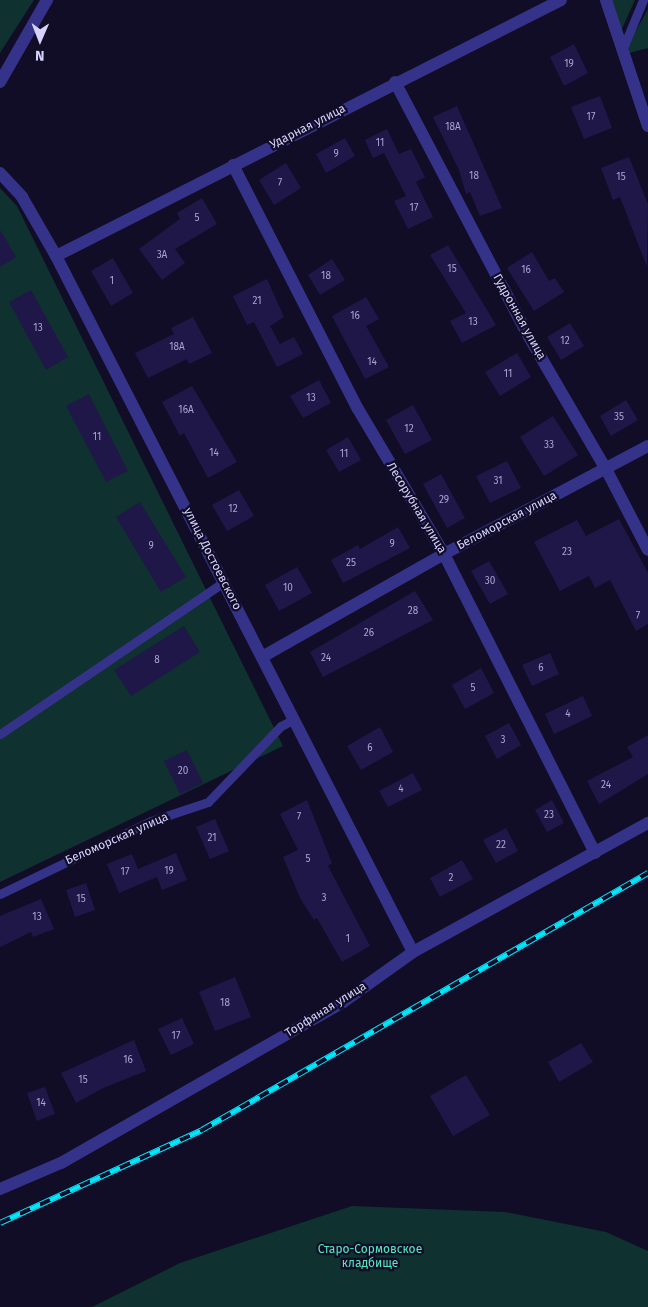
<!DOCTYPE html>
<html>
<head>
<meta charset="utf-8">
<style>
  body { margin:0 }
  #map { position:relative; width:648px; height:1307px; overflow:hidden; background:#110d26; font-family:"Fira Sans",sans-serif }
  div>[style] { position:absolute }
  .green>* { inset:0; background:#0f312f }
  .building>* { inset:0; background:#201749 }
  .lane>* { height:9px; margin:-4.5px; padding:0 4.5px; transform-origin:4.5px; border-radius:4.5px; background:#353389 }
  .street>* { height:12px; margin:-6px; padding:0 6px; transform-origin:6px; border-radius:6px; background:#353389 }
  .rail>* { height:5.5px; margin-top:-2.75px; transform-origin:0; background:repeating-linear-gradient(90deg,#110d26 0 11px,#00e7fd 0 22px); box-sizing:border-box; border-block:1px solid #00e7fd }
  span { translate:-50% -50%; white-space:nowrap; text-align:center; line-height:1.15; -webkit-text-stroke:4.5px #110d26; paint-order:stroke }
  .number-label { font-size:10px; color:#a8a3d2 }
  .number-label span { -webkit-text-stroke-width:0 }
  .street-label { font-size:12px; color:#d6d2ff }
  .park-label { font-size:12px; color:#53eac2 }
  .north { position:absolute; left:15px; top:15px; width:50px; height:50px; -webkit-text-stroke:4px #110d26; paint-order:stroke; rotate:181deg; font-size:14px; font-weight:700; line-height:20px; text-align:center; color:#d6d2ff }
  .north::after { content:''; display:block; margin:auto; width:18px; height:22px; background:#d6d2ff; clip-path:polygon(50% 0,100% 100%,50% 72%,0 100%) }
</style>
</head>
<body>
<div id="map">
  <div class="green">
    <i style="clip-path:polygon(0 0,34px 0,0 53px)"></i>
    <i style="clip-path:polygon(611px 0,635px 0,621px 31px)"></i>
    <i style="clip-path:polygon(648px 9px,648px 48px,629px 53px,629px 43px)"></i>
    <i style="clip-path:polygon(0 188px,17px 206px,283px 746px,0 882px)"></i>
    <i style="clip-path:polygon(352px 1206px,505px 1212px,606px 1232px,648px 1251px,648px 1307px,92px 1307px,180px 1263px)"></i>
  </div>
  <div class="building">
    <i style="clip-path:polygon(574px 44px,588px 73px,564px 86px,550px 57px)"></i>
    <i style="clip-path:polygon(600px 96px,612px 128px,584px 139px,571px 107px)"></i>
    <i style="clip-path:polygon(457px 106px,502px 208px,480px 216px,470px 192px,466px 194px,459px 170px,433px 117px)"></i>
    <i style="clip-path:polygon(387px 129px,399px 154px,411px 149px,425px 177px,416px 182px,433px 217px,408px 229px,394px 201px,406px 196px,384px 153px,373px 158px,365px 140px)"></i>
    <i style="clip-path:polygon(345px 138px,355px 156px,326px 173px,316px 154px)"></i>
    <i style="clip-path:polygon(629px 157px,648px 204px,647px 267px,620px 197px,613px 200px,601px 168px)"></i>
    <i style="clip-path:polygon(286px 163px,301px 188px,274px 205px,259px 180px)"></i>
    <i style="clip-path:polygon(202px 198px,217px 224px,175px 249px,185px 263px,162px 280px,139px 249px,180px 219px,177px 213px)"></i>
    <i style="clip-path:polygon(0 230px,16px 257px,0 267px)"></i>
    <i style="clip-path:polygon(448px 245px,496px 325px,462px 343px,450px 321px,466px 313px,430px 255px)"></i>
    <i style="clip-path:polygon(532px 252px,549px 281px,555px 278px,564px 292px,534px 311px,507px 268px)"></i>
    <i style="clip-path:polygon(113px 258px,133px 293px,111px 306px,91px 271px)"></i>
    <i style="clip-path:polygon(332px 259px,345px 280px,320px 295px,308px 275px)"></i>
    <i style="clip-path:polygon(267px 279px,284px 317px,270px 326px,280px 344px,294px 337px,303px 354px,277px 367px,254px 322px,247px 325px,233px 296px)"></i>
    <i style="clip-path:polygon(31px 290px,68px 357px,46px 370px,9px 302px)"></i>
    <i style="clip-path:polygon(366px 297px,379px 319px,366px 326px,389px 367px,365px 379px,332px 316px)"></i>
    <i style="clip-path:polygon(193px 317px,212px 353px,189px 364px,187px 359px,148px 378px,135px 353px,174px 334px,171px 328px)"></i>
    <i style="clip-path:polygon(570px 323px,584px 346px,561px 360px,547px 337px)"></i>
    <i style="clip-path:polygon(517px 353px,531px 377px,500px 396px,485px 372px)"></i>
    <i style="clip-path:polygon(319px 380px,331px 403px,303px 418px,290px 396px)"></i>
    <i style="clip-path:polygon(192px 386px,237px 462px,208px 478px,184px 433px,180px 436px,162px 402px)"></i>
    <i style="clip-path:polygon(89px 394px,128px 471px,106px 482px,66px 406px)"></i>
    <i style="clip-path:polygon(626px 400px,638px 420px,611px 436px,600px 416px)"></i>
    <i style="clip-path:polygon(413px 405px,432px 440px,405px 454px,386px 420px)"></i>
    <i style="clip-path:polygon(553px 416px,578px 455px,544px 476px,520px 437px)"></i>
    <i style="clip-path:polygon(348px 437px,361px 460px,339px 472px,326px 450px)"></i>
    <i style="clip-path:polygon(507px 461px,521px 488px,490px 503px,476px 476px)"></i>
    <i style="clip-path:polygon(441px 474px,465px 518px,447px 528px,423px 484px)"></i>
    <i style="clip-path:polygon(239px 490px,254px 516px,227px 531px,212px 505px)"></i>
    <i style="clip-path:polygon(140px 502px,186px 577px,161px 592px,116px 517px)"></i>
    <i style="clip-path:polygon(619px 519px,648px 573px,648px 624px,636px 631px,610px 580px,595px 588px,589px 576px,560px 591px,534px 542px,577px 520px,586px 536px)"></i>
    <i style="clip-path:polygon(398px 527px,410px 548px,343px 583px,331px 560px,358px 545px,360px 549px)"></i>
    <i style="clip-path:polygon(489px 561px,508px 594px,490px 604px,471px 571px)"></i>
    <i style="clip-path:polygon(297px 567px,312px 593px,279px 611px,265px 585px)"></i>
    <i style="clip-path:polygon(415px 591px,433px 620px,323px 677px,310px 652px)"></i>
    <i style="clip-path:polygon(184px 626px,200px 652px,131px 696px,114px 670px)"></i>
    <i style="clip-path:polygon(550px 653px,559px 674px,532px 686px,522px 665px)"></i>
    <i style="clip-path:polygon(481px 668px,494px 693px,465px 709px,452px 685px)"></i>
    <i style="clip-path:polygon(583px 696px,592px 716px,554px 734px,545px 714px)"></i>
    <i style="clip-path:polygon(509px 723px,521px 745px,497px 759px,485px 736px)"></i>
    <i style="clip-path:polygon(380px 727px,393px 752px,361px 770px,347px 746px)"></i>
    <i style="clip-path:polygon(648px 735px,648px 774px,599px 804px,587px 781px,633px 757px,627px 747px)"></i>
    <i style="clip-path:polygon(187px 750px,203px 783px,180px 794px,164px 761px)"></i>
    <i style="clip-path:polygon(413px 773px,422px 790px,388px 807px,379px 791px)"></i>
    <i style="clip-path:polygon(307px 800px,332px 863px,328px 866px,370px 946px,342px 962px,317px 918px,314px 920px,300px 898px,283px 857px,298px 850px,280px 814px)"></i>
    <i style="clip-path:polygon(552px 800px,564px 823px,547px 832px,535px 810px)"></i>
    <i style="clip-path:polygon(215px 819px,229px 851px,210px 859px,196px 827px)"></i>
    <i style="clip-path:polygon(506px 828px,518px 851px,496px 863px,483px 840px)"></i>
    <i style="clip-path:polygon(176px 853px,187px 880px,162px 890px,157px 877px,119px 893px,107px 864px,132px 854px,138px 869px)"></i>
    <i style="clip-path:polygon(462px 860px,473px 879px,440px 897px,430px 878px)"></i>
    <i style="clip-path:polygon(86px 883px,95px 910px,75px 917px,66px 890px)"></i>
    <i style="clip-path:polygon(41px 899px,54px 929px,33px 937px,31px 932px,0 947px,0 916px)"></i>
    <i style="clip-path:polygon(235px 977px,251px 1017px,215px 1031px,199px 992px)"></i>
    <i style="clip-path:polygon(182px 1018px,194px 1044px,171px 1055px,158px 1029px)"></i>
    <i style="clip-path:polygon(134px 1040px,146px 1071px,103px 1088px,76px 1103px,61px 1073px)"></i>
    <i style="clip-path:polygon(581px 1043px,593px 1062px,559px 1082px,548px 1062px)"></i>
    <i style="clip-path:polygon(466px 1075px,490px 1115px,453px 1136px,430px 1096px)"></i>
    <i style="clip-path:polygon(45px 1087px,55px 1114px,37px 1121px,27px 1093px)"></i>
  </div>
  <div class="lane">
    <i style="left:623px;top:48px;width:52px;rotate:-67.4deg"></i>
    <i style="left:0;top:734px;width:271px;rotate:-34.2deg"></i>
    <i style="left:0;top:894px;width:168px;rotate:-25.8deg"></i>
    <i style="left:151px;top:821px;width:60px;rotate:-18.4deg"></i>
    <i style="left:208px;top:802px;width:105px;rotate:-46.2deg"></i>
    <i style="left:281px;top:726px;width:15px;rotate:-28deg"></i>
  </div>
  <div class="street">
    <i style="left:606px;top:0;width:133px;rotate:71.6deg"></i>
    <i style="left:0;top:82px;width:95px;rotate:-60.2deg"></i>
    <i style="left:395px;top:82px;width:280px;rotate:62.3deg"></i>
    <i style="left:525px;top:330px;width:161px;rotate:59.8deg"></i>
    <i style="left:606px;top:469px;width:91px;rotate:62.6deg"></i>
    <i style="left:233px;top:165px;width:274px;rotate:62.9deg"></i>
    <i style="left:358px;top:409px;width:169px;rotate:59.3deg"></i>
    <i style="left:444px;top:554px;width:335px;rotate:63.2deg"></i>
    <i style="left:0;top:173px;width:33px;rotate:47deg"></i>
    <i style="left:22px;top:197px;width:68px;rotate:60deg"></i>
    <i style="left:56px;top:256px;width:782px;rotate:62.85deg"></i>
    <i style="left:56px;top:256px;width:566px;rotate:-26.88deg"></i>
    <i style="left:262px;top:657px;width:209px;rotate:-29.5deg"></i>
    <i style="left:444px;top:554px;width:231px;rotate:-27.9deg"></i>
    <i style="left:0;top:1189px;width:66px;rotate:-23.1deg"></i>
    <i style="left:61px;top:1163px;width:325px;rotate:-29.7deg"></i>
    <i style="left:343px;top:1002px;width:86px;rotate:-35.5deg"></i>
    <i style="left:413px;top:952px;width:268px;rotate:-28.8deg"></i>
  </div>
  <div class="rail">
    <i style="left:0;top:1223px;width:222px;rotate:-24.7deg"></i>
    <i style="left:202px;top:1130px;width:515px;rotate:-29.95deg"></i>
  </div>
  <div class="number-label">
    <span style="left:569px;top:65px">19</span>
    <span style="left:591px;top:118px">17</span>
    <span style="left:453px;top:128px">18А</span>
    <span style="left:380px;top:144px">11</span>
    <span style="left:336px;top:155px">9</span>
    <span style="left:474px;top:177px">18</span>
    <span style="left:621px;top:178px">15</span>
    <span style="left:280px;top:184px">7</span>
    <span style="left:414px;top:209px">17</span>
    <span style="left:197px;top:219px">5</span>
    <span style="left:162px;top:256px">3А</span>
    <span style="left:452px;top:270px">15</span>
    <span style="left:526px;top:271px">16</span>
    <span style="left:326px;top:277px">18</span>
    <span style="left:112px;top:282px">1</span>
    <span style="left:257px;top:302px">21</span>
    <span style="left:355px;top:317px">16</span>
    <span style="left:473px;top:323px">13</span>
    <span style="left:38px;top:329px">13</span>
    <span style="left:565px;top:342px">12</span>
    <span style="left:177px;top:348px">18А</span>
    <span style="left:372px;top:363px">14</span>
    <span style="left:508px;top:375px">11</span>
    <span style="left:311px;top:399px">13</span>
    <span style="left:186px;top:411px">16А</span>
    <span style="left:619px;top:418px">35</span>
    <span style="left:409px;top:430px">12</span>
    <span style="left:97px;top:438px">11</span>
    <span style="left:549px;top:446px">33</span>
    <span style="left:214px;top:454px">14</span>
    <span style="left:344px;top:455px">11</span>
    <span style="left:498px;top:482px">31</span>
    <span style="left:444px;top:501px">29</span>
    <span style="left:233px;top:510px">12</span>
    <span style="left:392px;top:545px">9</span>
    <span style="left:151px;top:547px">9</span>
    <span style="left:567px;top:553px">23</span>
    <span style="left:351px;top:564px">25</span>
    <span style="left:490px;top:582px">30</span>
    <span style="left:288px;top:589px">10</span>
    <span style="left:413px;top:612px">28</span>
    <span style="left:638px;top:617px">7</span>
    <span style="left:369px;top:634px">26</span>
    <span style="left:326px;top:659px">24</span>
    <span style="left:157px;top:661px">8</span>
    <span style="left:541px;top:669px">6</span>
    <span style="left:473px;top:689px">5</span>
    <span style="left:568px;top:715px">4</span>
    <span style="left:503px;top:741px">3</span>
    <span style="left:370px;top:749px">6</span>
    <span style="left:183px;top:772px">20</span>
    <span style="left:606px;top:786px">24</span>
    <span style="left:401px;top:790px">4</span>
    <span style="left:549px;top:816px">23</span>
    <span style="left:299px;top:818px">7</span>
    <span style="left:212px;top:839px">21</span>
    <span style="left:501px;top:846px">22</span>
    <span style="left:308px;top:860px">5</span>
    <span style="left:169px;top:872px">19</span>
    <span style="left:125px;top:873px">17</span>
    <span style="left:451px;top:879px">2</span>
    <span style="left:324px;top:899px">3</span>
    <span style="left:81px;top:900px">15</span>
    <span style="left:37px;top:918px">13</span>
    <span style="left:348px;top:940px">1</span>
    <span style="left:225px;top:1004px">18</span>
    <span style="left:176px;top:1037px">17</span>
    <span style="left:128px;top:1061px">16</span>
    <span style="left:83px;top:1081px">15</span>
    <span style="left:41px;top:1104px">14</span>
  </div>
  <div class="street-label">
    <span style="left:308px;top:127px;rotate:-27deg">Ударная улица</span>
    <span style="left:519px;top:317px;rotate:61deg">Гудронная улица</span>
    <span style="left:416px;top:508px;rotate:59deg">Лесорубная улица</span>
    <span style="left:507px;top:521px;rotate:-28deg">Беломорская улица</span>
    <span style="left:212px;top:559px;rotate:63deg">улица Достоевского</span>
    <span style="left:117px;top:839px;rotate:-24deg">Беломорская улица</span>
    <span style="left:326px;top:1010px;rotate:-32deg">Торфяная улица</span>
  </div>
  <div class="park-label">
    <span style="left:370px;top:1257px">Старо-Сормовское<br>кладбище</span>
  </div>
  <div class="north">N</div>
</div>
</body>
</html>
